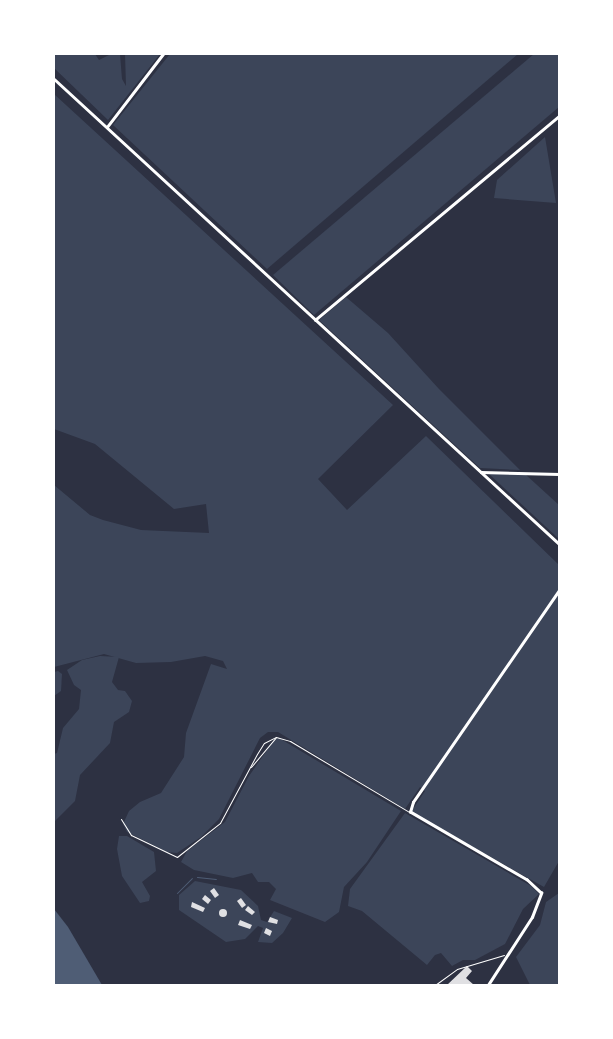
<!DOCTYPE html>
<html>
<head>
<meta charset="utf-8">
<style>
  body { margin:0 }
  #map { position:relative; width:613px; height:1039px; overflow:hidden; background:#2d3142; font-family:"Fira Sans",sans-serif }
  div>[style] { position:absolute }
  .green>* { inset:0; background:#3c4559 }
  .water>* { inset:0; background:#4f5d75 }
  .stream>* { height:1px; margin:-0.5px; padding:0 0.5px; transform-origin:0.5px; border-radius:0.5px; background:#4f5d75 }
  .building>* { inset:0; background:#e0e0e3 }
  .round { border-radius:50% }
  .path>* { height:1px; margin:-0.5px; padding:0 0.5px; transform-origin:0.5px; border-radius:0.5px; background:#fff }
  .service>* { height:1px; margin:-0.5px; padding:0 0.5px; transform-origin:0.5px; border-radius:0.5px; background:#fff }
  .minor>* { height:2.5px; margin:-1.25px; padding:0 1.25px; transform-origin:1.25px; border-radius:1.25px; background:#fff }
  .secondary>* { height:3px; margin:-1.5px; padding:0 1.5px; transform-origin:1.5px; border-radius:1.5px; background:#fff }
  span { translate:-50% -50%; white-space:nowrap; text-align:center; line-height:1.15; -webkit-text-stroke:4px #fff; paint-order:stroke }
  .frame { position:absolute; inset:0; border:55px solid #fff; pointer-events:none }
</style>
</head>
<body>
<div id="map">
  <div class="green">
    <i style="clip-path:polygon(54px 54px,95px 54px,99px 60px,111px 54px,120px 54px,122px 79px,126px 86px,125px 54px,160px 54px,108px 120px,54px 68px)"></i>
    <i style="clip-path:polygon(170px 54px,518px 54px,267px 269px,113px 125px)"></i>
    <i style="clip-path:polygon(534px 54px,559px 54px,559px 107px,314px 315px,273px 275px)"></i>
    <i style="clip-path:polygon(54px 94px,393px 405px,318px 479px,347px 510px,426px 436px,559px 565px,559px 861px,544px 887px,411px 812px,425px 791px,420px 787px,405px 809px,278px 732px,268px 732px,260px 738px,219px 819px,201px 837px,177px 853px,167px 852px,127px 832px,123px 824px,129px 811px,140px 802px,161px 793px,184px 757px,186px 733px,211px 664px,227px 669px,223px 661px,205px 656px,171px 662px,136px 663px,104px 654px,54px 667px,54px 485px,90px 515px,103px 520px,141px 530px,209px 533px,206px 504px,174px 509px,95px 444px,54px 429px)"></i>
    <i style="clip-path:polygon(545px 137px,556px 203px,494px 198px,497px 180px)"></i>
    <i style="clip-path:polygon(346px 297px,388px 333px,439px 389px,520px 470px,480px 468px,319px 320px)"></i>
    <i style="clip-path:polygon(489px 474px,525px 474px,559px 505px,559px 539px)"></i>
    <i style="clip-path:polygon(100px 656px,119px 657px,112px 682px,118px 690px,125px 691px,132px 701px,129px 712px,114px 722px,110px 743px,80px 775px,75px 801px,54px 822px,54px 754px,57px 753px,63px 728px,79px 709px,81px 690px,74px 685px,67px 670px,82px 660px)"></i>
    <i style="clip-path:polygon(58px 671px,62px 674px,61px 691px,54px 696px,54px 672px)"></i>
    <i style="clip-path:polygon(279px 738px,401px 811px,367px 862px,344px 887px,339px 912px,325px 922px,270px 900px,276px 889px,269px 882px,258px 882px,252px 873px,233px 878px,194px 870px,181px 862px,187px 851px,225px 822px,249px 776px,274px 740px)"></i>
    <i style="clip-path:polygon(405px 813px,531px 886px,539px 894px,523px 909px,505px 944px,475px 960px,463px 960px,452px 966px,441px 953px,435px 955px,427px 965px,362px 911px,348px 906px,350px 889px)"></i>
    <i style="clip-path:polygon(119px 836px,127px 836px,154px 852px,156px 871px,142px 882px,150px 896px,149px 901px,140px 903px,122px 876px,117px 849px)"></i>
    <i style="clip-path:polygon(195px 881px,241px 890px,258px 906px,261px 920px,267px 922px,274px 911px,292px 918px,283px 933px,272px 943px,258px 942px,263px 928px,258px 926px,245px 939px,226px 942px,179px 910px,179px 895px)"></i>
    <i style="clip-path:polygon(559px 893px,559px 985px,530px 985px,516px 957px,540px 925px,546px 902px)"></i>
  </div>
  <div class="water">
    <i style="clip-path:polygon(54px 909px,68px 927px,102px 985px,54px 985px)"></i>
  </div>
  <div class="stream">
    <i style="left:197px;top:877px;width:19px;rotate:6deg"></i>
    <i style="left:177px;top:893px;width:21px;rotate:-45deg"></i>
  </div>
  <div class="building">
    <i style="clip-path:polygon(214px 888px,219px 895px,215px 898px,210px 891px)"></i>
    <i style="clip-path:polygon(205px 895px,211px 900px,208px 904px,202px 899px)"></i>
    <i style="clip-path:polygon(241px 898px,246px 905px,242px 908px,237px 901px)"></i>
    <i style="clip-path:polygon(192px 902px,205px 908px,203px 912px,191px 907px)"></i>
    <i style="clip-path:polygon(248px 906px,255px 912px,252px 915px,245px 910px)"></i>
    <i class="round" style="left:219px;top:909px;width:8px;height:8px"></i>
    <i style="clip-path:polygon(270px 917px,278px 920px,277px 924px,268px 922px)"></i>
    <i style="clip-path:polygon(240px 920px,252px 925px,250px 929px,238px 925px)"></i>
    <i style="clip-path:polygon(266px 928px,272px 931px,270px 936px,264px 933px)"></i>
    <i style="clip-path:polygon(467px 966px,472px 971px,466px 978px,474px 985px,447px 985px)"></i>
  </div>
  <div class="path">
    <i style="left:435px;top:985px;width:27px;rotate:-36deg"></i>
    <i style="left:457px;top:969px;width:49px;rotate:-16.6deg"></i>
  </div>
  <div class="service">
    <i style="left:251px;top:767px;width:39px;rotate:-50deg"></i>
    <i style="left:121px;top:819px;width:19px;rotate:58deg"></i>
    <i style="left:131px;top:835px;width:51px;rotate:25.6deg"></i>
    <i style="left:177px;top:857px;width:55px;rotate:-38.3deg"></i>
    <i style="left:220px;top:823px;width:78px;rotate:-61.8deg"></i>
    <i style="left:257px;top:754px;width:13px;rotate:-58deg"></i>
    <i style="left:264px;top:743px;width:13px;rotate:-27deg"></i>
    <i style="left:276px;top:737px;width:15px;rotate:16deg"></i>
    <i style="left:290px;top:741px;width:139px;rotate:30.8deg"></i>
  </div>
  <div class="minor">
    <i style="left:107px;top:127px;width:92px;rotate:-52.5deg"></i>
    <i style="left:315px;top:320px;width:318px;rotate:-39.9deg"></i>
    <i style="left:481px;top:472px;width:78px;rotate:1.5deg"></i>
    <i style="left:488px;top:985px;width:81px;rotate:-57.1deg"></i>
    <i style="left:532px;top:917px;width:26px;rotate:-69deg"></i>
    <i style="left:541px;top:893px;width:19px;rotate:-137deg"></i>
    <i style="left:527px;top:880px;width:135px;rotate:-149.8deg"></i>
    <i style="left:410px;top:812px;width:10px;rotate:-73deg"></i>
    <i style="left:413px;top:802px;width:257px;rotate:-55.4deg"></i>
  </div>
  <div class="secondary">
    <i style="left:54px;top:79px;width:686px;rotate:42.64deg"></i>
  </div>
  <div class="frame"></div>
</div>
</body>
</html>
